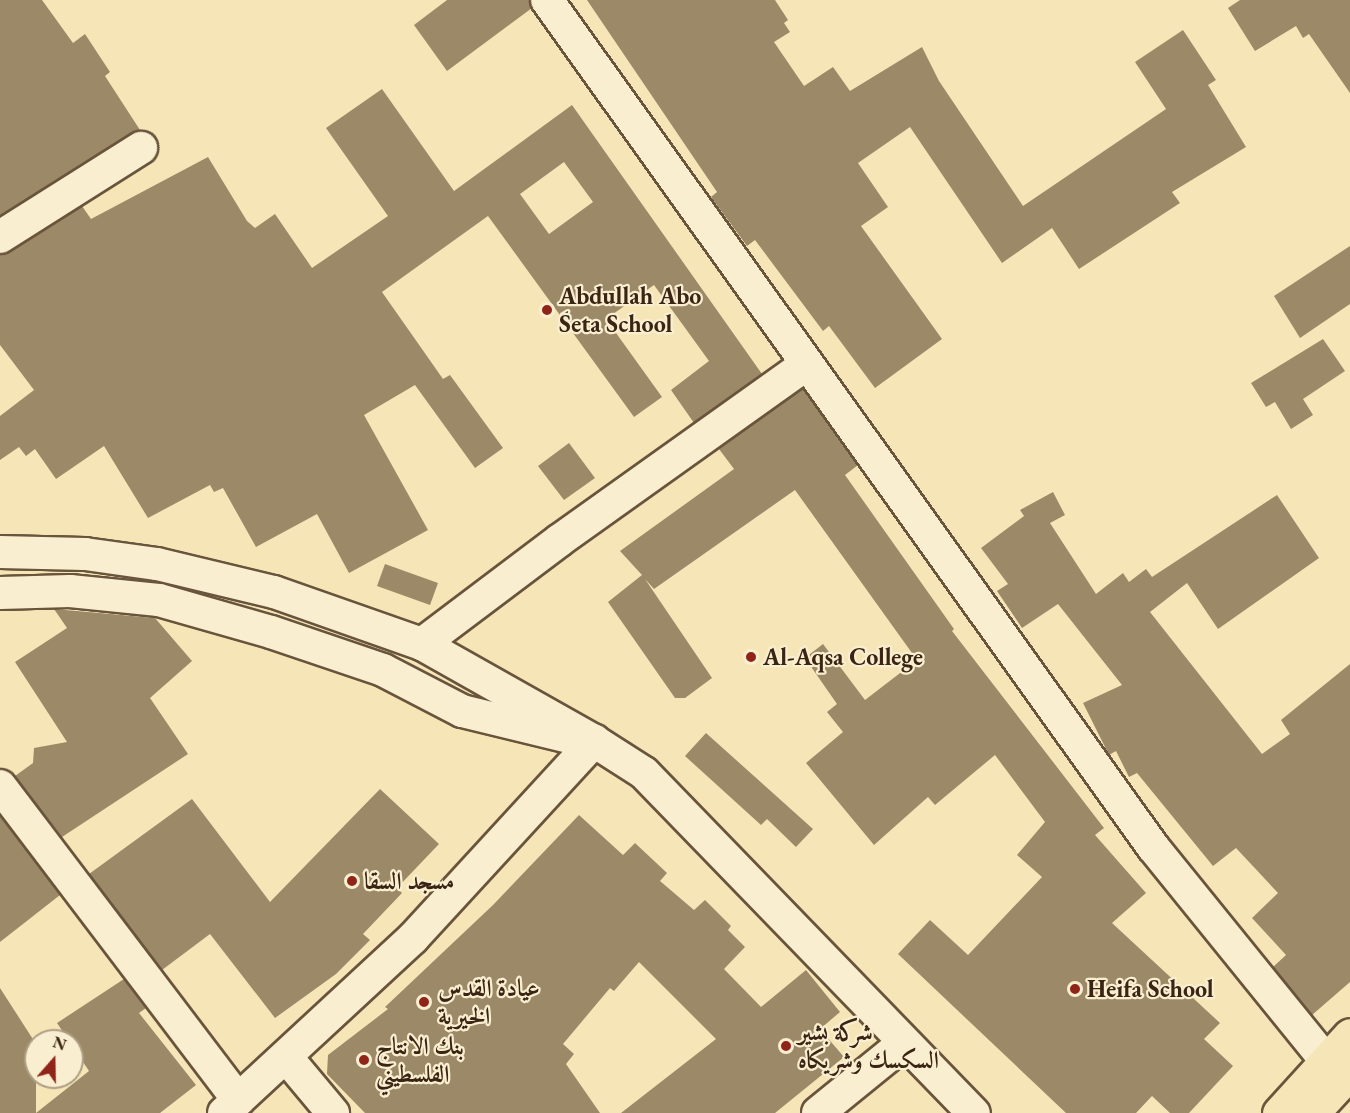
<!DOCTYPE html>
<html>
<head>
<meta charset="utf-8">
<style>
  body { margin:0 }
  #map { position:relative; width:1350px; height:1113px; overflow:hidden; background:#f6e6b7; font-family:"EB Garamond",Amiri,serif }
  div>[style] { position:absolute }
  .building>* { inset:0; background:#9c8968 }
  .roads { filter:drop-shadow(2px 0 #69543c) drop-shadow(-2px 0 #69543c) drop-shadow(0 2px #69543c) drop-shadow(0 -2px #69543c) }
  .minor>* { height:32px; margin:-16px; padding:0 16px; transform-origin:16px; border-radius:16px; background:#f9efd0 }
  .major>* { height:33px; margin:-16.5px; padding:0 16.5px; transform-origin:16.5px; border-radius:16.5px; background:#f6e6b7 }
  .dots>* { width:16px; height:16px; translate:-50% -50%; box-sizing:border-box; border:3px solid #f9efd0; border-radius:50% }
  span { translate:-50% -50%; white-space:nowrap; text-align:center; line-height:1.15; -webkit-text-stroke:4.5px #f9efd0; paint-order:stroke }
  .poi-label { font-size:24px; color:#3a2413; font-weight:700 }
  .left { translate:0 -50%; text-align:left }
  .north { position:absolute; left:24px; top:1029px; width:60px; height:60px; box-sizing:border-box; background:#f9efd0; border:2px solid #ad9e84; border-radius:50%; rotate:20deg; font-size:16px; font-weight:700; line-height:24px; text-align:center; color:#3a2413 }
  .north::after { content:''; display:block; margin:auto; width:21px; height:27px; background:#8f2418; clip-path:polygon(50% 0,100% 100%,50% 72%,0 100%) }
</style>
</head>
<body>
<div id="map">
  <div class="building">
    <i style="clip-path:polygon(0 0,42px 0,73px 43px,85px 34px,110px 72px,105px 76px,140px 130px,0 216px)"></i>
    <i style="clip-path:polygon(447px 0,529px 0,532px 8px,447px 71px,414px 25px)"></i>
    <i style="clip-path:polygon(587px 0,775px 0,788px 20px,784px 23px,790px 32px,774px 42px,804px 86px,833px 67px,850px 91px,922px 47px,939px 81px,1023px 206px,1166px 109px,1135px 62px,1183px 30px,1216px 80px,1208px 85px,1246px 147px,1172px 192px,1180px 203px,1079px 269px,1052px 228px,1002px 263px,910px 127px,858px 163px,888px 207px,861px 226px,942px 339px,875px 388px,829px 326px,823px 331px,755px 240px,747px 246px,711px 197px,717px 192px)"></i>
    <i style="clip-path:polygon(1240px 0,1350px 0,1350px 93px,1309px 34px,1303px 38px,1296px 26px,1255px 51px,1228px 8px)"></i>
    <i style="clip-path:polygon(evenodd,382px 89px,454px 191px,572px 105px,762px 374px,694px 423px,671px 390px,709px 361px,654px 285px,606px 319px,662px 397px,634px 417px,488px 216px,382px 292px,443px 379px,450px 375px,503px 448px,475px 468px,415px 385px,364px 415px,428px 530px,349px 573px,317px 514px,256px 547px,223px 488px,214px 492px,210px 485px,148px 518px,104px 446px,56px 479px,35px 449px,26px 456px,19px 447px,0 460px,0 416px,34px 390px,0 345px,0 255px,82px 206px,91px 219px,208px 157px,247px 221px,255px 228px,275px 214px,312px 268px,388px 216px,326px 128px,382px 89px,564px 162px,593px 202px,549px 234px,520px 194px,564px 162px)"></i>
    <i style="clip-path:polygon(1350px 246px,1350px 304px,1300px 338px,1274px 296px)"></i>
    <i style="clip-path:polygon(1323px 339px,1345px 371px,1303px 399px,1313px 415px,1291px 429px,1275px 402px,1266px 407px,1251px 383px)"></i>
    <i style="clip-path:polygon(803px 389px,858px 465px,845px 475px,954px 629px,952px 631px,1104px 828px,1095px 835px,1146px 893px,1112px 923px,1220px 1023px,1204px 1039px,1233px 1066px,1189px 1113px,1170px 1113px,1152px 1096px,1136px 1113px,1066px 1113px,898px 954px,930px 920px,968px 955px,1042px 877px,1017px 855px,1045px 822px,995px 755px,935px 805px,928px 797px,874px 845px,806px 763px,843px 732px,827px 712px,837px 704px,805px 658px,823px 644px,865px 700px,917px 660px,795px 490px,654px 589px,645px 579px,712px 678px,685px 698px,675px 698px,608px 602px,642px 575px,620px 551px,734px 469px,719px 449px)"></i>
    <i style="clip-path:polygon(569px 443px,595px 478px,564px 500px,538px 466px)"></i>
    <i style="clip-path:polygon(1053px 492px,1065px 515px,1050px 523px,1096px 594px,1123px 573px,1129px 582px,1146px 569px,1152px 577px,1277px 495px,1319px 558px,1218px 629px,1187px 583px,1150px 612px,1262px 754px,1290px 734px,1281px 720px,1350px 664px,1350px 982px,1312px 1015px,1273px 967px,1286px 955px,1252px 918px,1278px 893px,1236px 848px,1213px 866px,1137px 773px,1129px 777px,1116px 751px,1109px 755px,1083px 703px,1122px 685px,1058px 604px,1022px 628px,997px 591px,1008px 584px,981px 548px,1024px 516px,1020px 510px)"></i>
    <i style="clip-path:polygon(385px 564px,438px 583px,430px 605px,377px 586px)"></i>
    <i style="clip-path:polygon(54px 609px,155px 618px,192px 661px,150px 698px,188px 754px,62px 837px,15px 776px,33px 763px,34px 748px,67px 742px,15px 662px,67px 628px)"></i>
    <i style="clip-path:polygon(706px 733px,813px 829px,796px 847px,767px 819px,761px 825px,685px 756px)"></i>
    <i style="clip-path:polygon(380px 789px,439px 844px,397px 888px,402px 893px,363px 934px,370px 940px,336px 974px,275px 1018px,210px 934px,162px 970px,89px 874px,192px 799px,270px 902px)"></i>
    <i style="clip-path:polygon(579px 815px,623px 855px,635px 843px,667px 873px,660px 881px,694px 910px,705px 900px,731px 926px,728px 930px,745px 947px,724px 969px,761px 1007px,806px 970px,840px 1012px,820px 1029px,844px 1057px,775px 1113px,621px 1113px,716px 1039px,639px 962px,614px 991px,610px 988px,563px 1044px,574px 1054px,566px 1064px,600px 1113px,365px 1113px,327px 1074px,328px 1055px,388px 1009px,385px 1007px,493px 905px)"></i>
    <i style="clip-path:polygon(0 816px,60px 895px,0 942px)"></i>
    <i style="clip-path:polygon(124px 979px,146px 1008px,139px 1013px,196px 1085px,160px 1113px,36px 1113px,89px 1071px,57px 1023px)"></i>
    <i style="clip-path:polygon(0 988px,36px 1044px,36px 1113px,0 1113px)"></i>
  </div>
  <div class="roads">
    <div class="minor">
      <i style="left:547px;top:0;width:1041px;rotate:54.42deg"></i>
      <i style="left:1153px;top:847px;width:302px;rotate:51deg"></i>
      <i style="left:0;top:237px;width:167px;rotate:-32.3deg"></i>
      <i style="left:0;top:552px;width:85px;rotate:1.3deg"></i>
      <i style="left:85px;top:554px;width:73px;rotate:7.9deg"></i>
      <i style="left:157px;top:564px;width:120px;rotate:13.5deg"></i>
      <i style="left:274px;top:592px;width:157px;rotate:19.4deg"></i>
      <i style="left:422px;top:644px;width:197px;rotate:29.4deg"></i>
      <i style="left:594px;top:741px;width:59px;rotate:32.6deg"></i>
      <i style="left:644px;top:773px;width:474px;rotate:45.9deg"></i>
      <i style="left:0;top:593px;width:70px;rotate:-1.6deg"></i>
      <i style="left:70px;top:591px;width:89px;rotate:5.8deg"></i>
      <i style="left:159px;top:600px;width:116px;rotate:15.9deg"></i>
      <i style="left:271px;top:632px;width:118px;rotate:18.7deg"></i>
      <i style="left:383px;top:670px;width:89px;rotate:27.4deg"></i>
      <i style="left:462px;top:711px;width:110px;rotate:13.7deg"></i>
      <i style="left:422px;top:644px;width:173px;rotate:-37deg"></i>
      <i style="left:560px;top:540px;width:303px;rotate:-35.5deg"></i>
      <i style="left:0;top:786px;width:394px;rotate:52.8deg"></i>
      <i style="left:287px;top:1058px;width:72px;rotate:50.1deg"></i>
      <i style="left:224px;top:1113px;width:258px;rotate:-42.8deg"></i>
      <i style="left:413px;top:938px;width:268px;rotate:-47.4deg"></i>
      <i style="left:818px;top:1113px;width:111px;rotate:-39.1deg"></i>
    </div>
    <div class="major">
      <i style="left:1279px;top:1113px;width:105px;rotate:-47.7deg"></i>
      <i style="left:1312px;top:1113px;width:56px;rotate:-47.2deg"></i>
    </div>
  </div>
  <div class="dots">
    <i style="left:547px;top:310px;background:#8f2418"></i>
    <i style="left:751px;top:657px;background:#8f2418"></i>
    <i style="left:352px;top:881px;background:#8f2418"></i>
    <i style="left:1075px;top:989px;background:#8f2418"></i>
    <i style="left:424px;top:1002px;background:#8f2418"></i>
    <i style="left:786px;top:1046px;background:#8f2418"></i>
    <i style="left:364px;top:1060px;background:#8f2418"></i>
  </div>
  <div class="poi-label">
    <span class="left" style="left:559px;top:310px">ِAbdullah Abo<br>Seta School</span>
    <span class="left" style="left:763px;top:657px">Al-Aqsa College</span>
    <span class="left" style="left:364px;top:881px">مسجد السقا</span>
    <span class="left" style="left:438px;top:1002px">عيادة القدس<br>الخيرية</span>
    <span class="left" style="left:1087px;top:989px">Heifa School</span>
    <span class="left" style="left:798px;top:1046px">شركة بشير<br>السكسك وشريكاه</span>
    <span class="left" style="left:376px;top:1060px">بنك الانتاج<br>الفلسطيني</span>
  </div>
  <div class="north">N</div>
</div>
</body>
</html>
